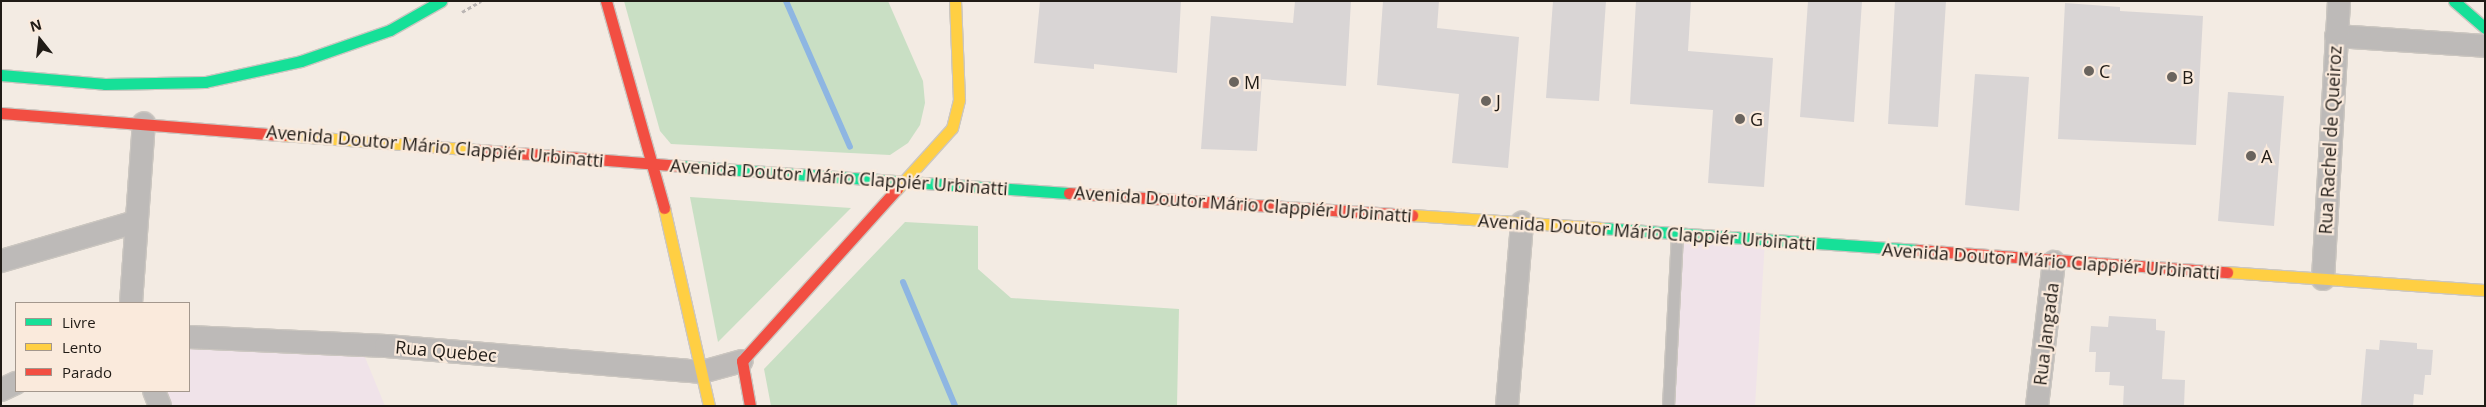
<!DOCTYPE html>
<html>
<head>
<meta charset="utf-8">
<style>
  body { margin:0 }
  #map { position:relative; width:2486px; height:407px; overflow:hidden; background:#f3ebe3; font-family:"Open Sans",sans-serif }
  div>[style] { position:absolute }
  .education>* { inset:0; background:#f0e3e9 }
  .green>* { inset:0; background:#c9dfc4 }
  .stream>* { height:6px; margin:-3px; padding:0 3px; transform-origin:3px; border-radius:3px; background:#8eb6e2 }
  .building>* { inset:0; background:#d9d5d5 }
  .path>* { height:3px; margin-top:-1.5px; transform-origin:0; background:repeating-linear-gradient(90deg,#bab5b3 0 4px,transparent 0 6.5px) }
  .roads { filter:drop-shadow(1px 0 #cbc6c0) drop-shadow(-1px 0 #cbc6c0) drop-shadow(0 1px #cbc6c0) drop-shadow(0 -1px #cbc6c0) }
  .lane>* { height:11px; margin:-5.5px; padding:0 5.5px; transform-origin:5.5px; border-radius:5.5px; background:#bdbab8 }
  .street>* { height:22px; margin:-11px; padding:0 11px; transform-origin:11px; border-radius:11px; background:#bdbab8 }
  .fast>* { height:11px; margin:-5.5px; padding:0 5.5px; transform-origin:5.5px; border-radius:5.5px; background:#16e098 }
  .slow>* { height:11px; margin:-5.5px; padding:0 5.5px; transform-origin:5.5px; border-radius:5.5px; background:#ffcf43 }
  .jam>* { height:11px; margin:-5.5px; padding:0 5.5px; transform-origin:5.5px; border-radius:5.5px; background:#f24e42 }
  .dots>* { width:14px; height:14px; translate:-50% -50%; box-sizing:border-box; border:2px solid #faeadc; border-radius:50% }
  span { translate:-50% -50%; white-space:nowrap; text-align:center; line-height:1.15; -webkit-text-stroke:4.5px #faeadc; paint-order:stroke }
  .poi-label { font-size:18px; color:#201b16 }
  .left { translate:0 -50%; text-align:left }
  .street-label { font-size:18px; color:#201b16 }
  .frame { position:absolute; inset:0; border:2px solid #201b16; pointer-events:none }
  .legend { position:absolute; left:15px; top:302px; width:175px; height:90px; box-sizing:border-box; background:#faeadc; border:1px solid #a3978d; margin:0; padding:6px 9px; list-style:none; font-size:15px; color:#201b16 }
  .legend li { display:flex; align-items:center; gap:10px; height:25px }
  .legend b { width:25px; border:1px solid #a3978d }
  .north { position:absolute; left:15px; top:15px; width:50px; height:50px; -webkit-text-stroke:4px #faeadc; paint-order:stroke; rotate:344deg; font-size:14px; font-weight:700; line-height:20px; text-align:center; color:#201b16 }
  .north::after { content:''; display:block; margin:auto; width:18px; height:22px; background:#201b16; clip-path:polygon(50% 0,100% 100%,50% 72%,0 100%) }
</style>
</head>
<body>
<div id="map">
  <div class="education">
    <i style="clip-path:polygon(1680px 234px,1765px 240px,1755px 406px,1672px 406px)"></i>
    <i style="clip-path:polygon(189px 337px,360px 345px,385px 406px,160px 406px,154px 391px,189px 391px)"></i>
  </div>
  <div class="green">
    <i style="clip-path:polygon(624px 1px,888px 1px,923px 81px,925px 103px,920px 125px,908px 143px,890px 155px,671px 144px,660px 131px)"></i>
    <i style="clip-path:polygon(690px 197px,851px 208px,718px 342px)"></i>
    <i style="clip-path:polygon(905px 222px,978px 226px,978px 269px,1011px 298px,1179px 309px,1177px 406px,771px 406px,764px 369px)"></i>
  </div>
  <div class="stream">
    <i style="left:786px;top:1px;width:159px;rotate:66.3deg"></i>
    <i style="left:903px;top:282px;width:134px;rotate:67.2deg"></i>
  </div>
  <div class="building">
    <i style="clip-path:polygon(1040px 1px,1181px 1px,1177px 73px,1094px 64px,1094px 69px,1034px 63px)"></i>
    <i style="clip-path:polygon(1295px 1px,1351px 1px,1346px 86px,1262px 79px,1257px 151px,1201px 149px,1211px 16px,1293px 23px)"></i>
    <i style="clip-path:polygon(1383px 1px,1439px 1px,1437px 28px,1519px 37px,1508px 168px,1452px 163px,1459px 94px,1377px 85px)"></i>
    <i style="clip-path:polygon(1553px 1px,1606px 1px,1599px 101px,1546px 98px)"></i>
    <i style="clip-path:polygon(1636px 1px,1691px 1px,1688px 51px,1773px 58px,1764px 187px,1708px 183px,1713px 110px,1630px 104px)"></i>
    <i style="clip-path:polygon(1808px 1px,1862px 1px,1854px 122px,1800px 117px)"></i>
    <i style="clip-path:polygon(1895px 1px,1946px 1px,1938px 127px,1888px 124px)"></i>
    <i style="clip-path:polygon(2065px 3px,2120px 7px,2120px 11px,2203px 16px,2196px 145px,2058px 139px)"></i>
    <i style="clip-path:polygon(1975px 74px,2029px 77px,2019px 211px,1965px 205px)"></i>
    <i style="clip-path:polygon(2228px 92px,2284px 96px,2274px 226px,2218px 221px)"></i>
    <i style="clip-path:polygon(2109px 316px,2156px 319px,2156px 330px,2165px 331px,2162px 379px,2185px 380px,2184px 406px,2123px 406px,2124px 386px,2109px 385px,2110px 372px,2095px 372px,2096px 352px,2089px 352px,2091px 326px,2108px 327px)"></i>
    <i style="clip-path:polygon(2380px 340px,2417px 343px,2417px 349px,2433px 350px,2431px 375px,2425px 375px,2423px 395px,2414px 394px,2413px 406px,2361px 406px,2366px 349px,2379px 350px)"></i>
  </div>
  <div class="path">
    <i style="left:462px;top:12px;width:22px;rotate:-30deg"></i>
  </div>
  <div class="roads">
    <div class="lane">
      <i style="left:1668px;top:406px;width:173px;rotate:-87deg"></i>
    </div>
    <div class="street">
      <i style="left:2336px;top:36px;width:149px;rotate:3.8deg"></i>
      <i style="left:1px;top:261px;width:140px;rotate:-16.2deg"></i>
      <i style="left:2323px;top:279px;width:278px;rotate:-86.7deg"></i>
      <i style="left:131px;top:303px;width:180px;rotate:-85.9deg"></i>
      <i style="left:189px;top:337px;width:197px;rotate:2.6deg"></i>
      <i style="left:386px;top:346px;width:317px;rotate:4.7deg"></i>
      <i style="left:702px;top:372px;width:41px;rotate:-15.4deg"></i>
      <i style="left:1px;top:390px;width:17px;rotate:-25deg"></i>
      <i style="left:154px;top:391px;width:16px;rotate:68deg"></i>
      <i style="left:1507px;top:406px;width:184px;rotate:-85.3deg"></i>
      <i style="left:2037px;top:406px;width:145px;rotate:-83.3deg"></i>
    </div>
    <div class="fast">
      <i style="left:2454px;top:1px;width:41px;rotate:41.1deg"></i>
      <i style="left:1px;top:75px;width:104px;rotate:4.9deg"></i>
      <i style="left:105px;top:84px;width:100px;rotate:-1.1deg"></i>
      <i style="left:205px;top:82px;width:98px;rotate:-12.3deg"></i>
      <i style="left:301px;top:61px;width:94px;rotate:-19.2deg"></i>
      <i style="left:390px;top:30px;width:59px;rotate:-29.6deg"></i>
      <i style="left:681px;top:166px;width:389px;rotate:4deg"></i>
      <i style="left:1602px;top:228px;width:316px;rotate:4deg"></i>
    </div>
    <div class="slow">
      <i style="left:283px;top:135px;width:197px;rotate:4.4deg"></i>
      <i style="left:897px;top:189px;width:82px;rotate:-48deg"></i>
      <i style="left:952px;top:128px;width:29px;rotate:-76deg"></i>
      <i style="left:959px;top:100px;width:99px;rotate:-92.3deg"></i>
      <i style="left:664px;top:208px;width:203px;rotate:77.2deg"></i>
      <i style="left:1412px;top:215px;width:190px;rotate:3.9deg"></i>
      <i style="left:2227px;top:272px;width:259px;rotate:4deg"></i>
    </div>
    <div class="jam">
      <i style="left:606px;top:1px;width:215px;rotate:74.3deg"></i>
      <i style="left:1px;top:113px;width:283px;rotate:4.5deg"></i>
      <i style="left:479px;top:150px;width:203px;rotate:4.5deg"></i>
      <i style="left:1069px;top:193px;width:344px;rotate:3.7deg"></i>
      <i style="left:1917px;top:250px;width:311px;rotate:4.1deg"></i>
      <i style="left:750px;top:406px;width:46px;rotate:-100.1deg"></i>
      <i style="left:742px;top:361px;width:232px;rotate:-48deg"></i>
    </div>
  </div>
  <div class="dots">
    <i style="left:2089px;top:71px;background:#6a645e"></i>
    <i style="left:2172px;top:77px;background:#6a645e"></i>
    <i style="left:1234px;top:82px;background:#6a645e"></i>
    <i style="left:1486px;top:101px;background:#6a645e"></i>
    <i style="left:1740px;top:119px;background:#6a645e"></i>
    <i style="left:2251px;top:156px;background:#6a645e"></i>
  </div>
  <div class="poi-label">
    <span class="left" style="left:2099px;top:71px">C</span>
    <span class="left" style="left:2182px;top:77px">B</span>
    <span class="left" style="left:1244px;top:82px">M</span>
    <span class="left" style="left:1496px;top:101px">J</span>
    <span class="left" style="left:1750px;top:119px">G</span>
    <span class="left" style="left:2261px;top:156px">A</span>
  </div>
  <div class="street-label">
    <span style="left:2330px;top:140px;rotate:-87deg">Rua Rachel de Queiroz</span>
    <span style="left:435px;top:146px;rotate:5deg">Avenida Doutor Mário Clappiér Urbinatti</span>
    <span style="left:839px;top:177px;rotate:4deg">Avenida Doutor Mário Clappiér Urbinatti</span>
    <span style="left:1243px;top:204px;rotate:4deg">Avenida Doutor Mário Clappiér Urbinatti</span>
    <span style="left:1647px;top:232px;rotate:4deg">Avenida Doutor Mário Clappiér Urbinatti</span>
    <span style="left:2051px;top:261px;rotate:4deg">Avenida Doutor Mário Clappiér Urbinatti</span>
    <span style="left:2046px;top:334px;rotate:-83deg">Rua Jangada</span>
    <span style="left:446px;top:351px;rotate:5deg">Rua Quebec</span>
  </div>
  <div class="frame"></div>
  <ul class="legend">
  <li><b style="height:6px;background:#16e098"></b>Livre</li>
  <li><b style="height:6px;background:#ffcf43"></b>Lento</li>
  <li><b style="height:6px;background:#f24e42"></b>Parado</li>
  </ul>
  <div class="north">N</div>
</div>
</body>
</html>
